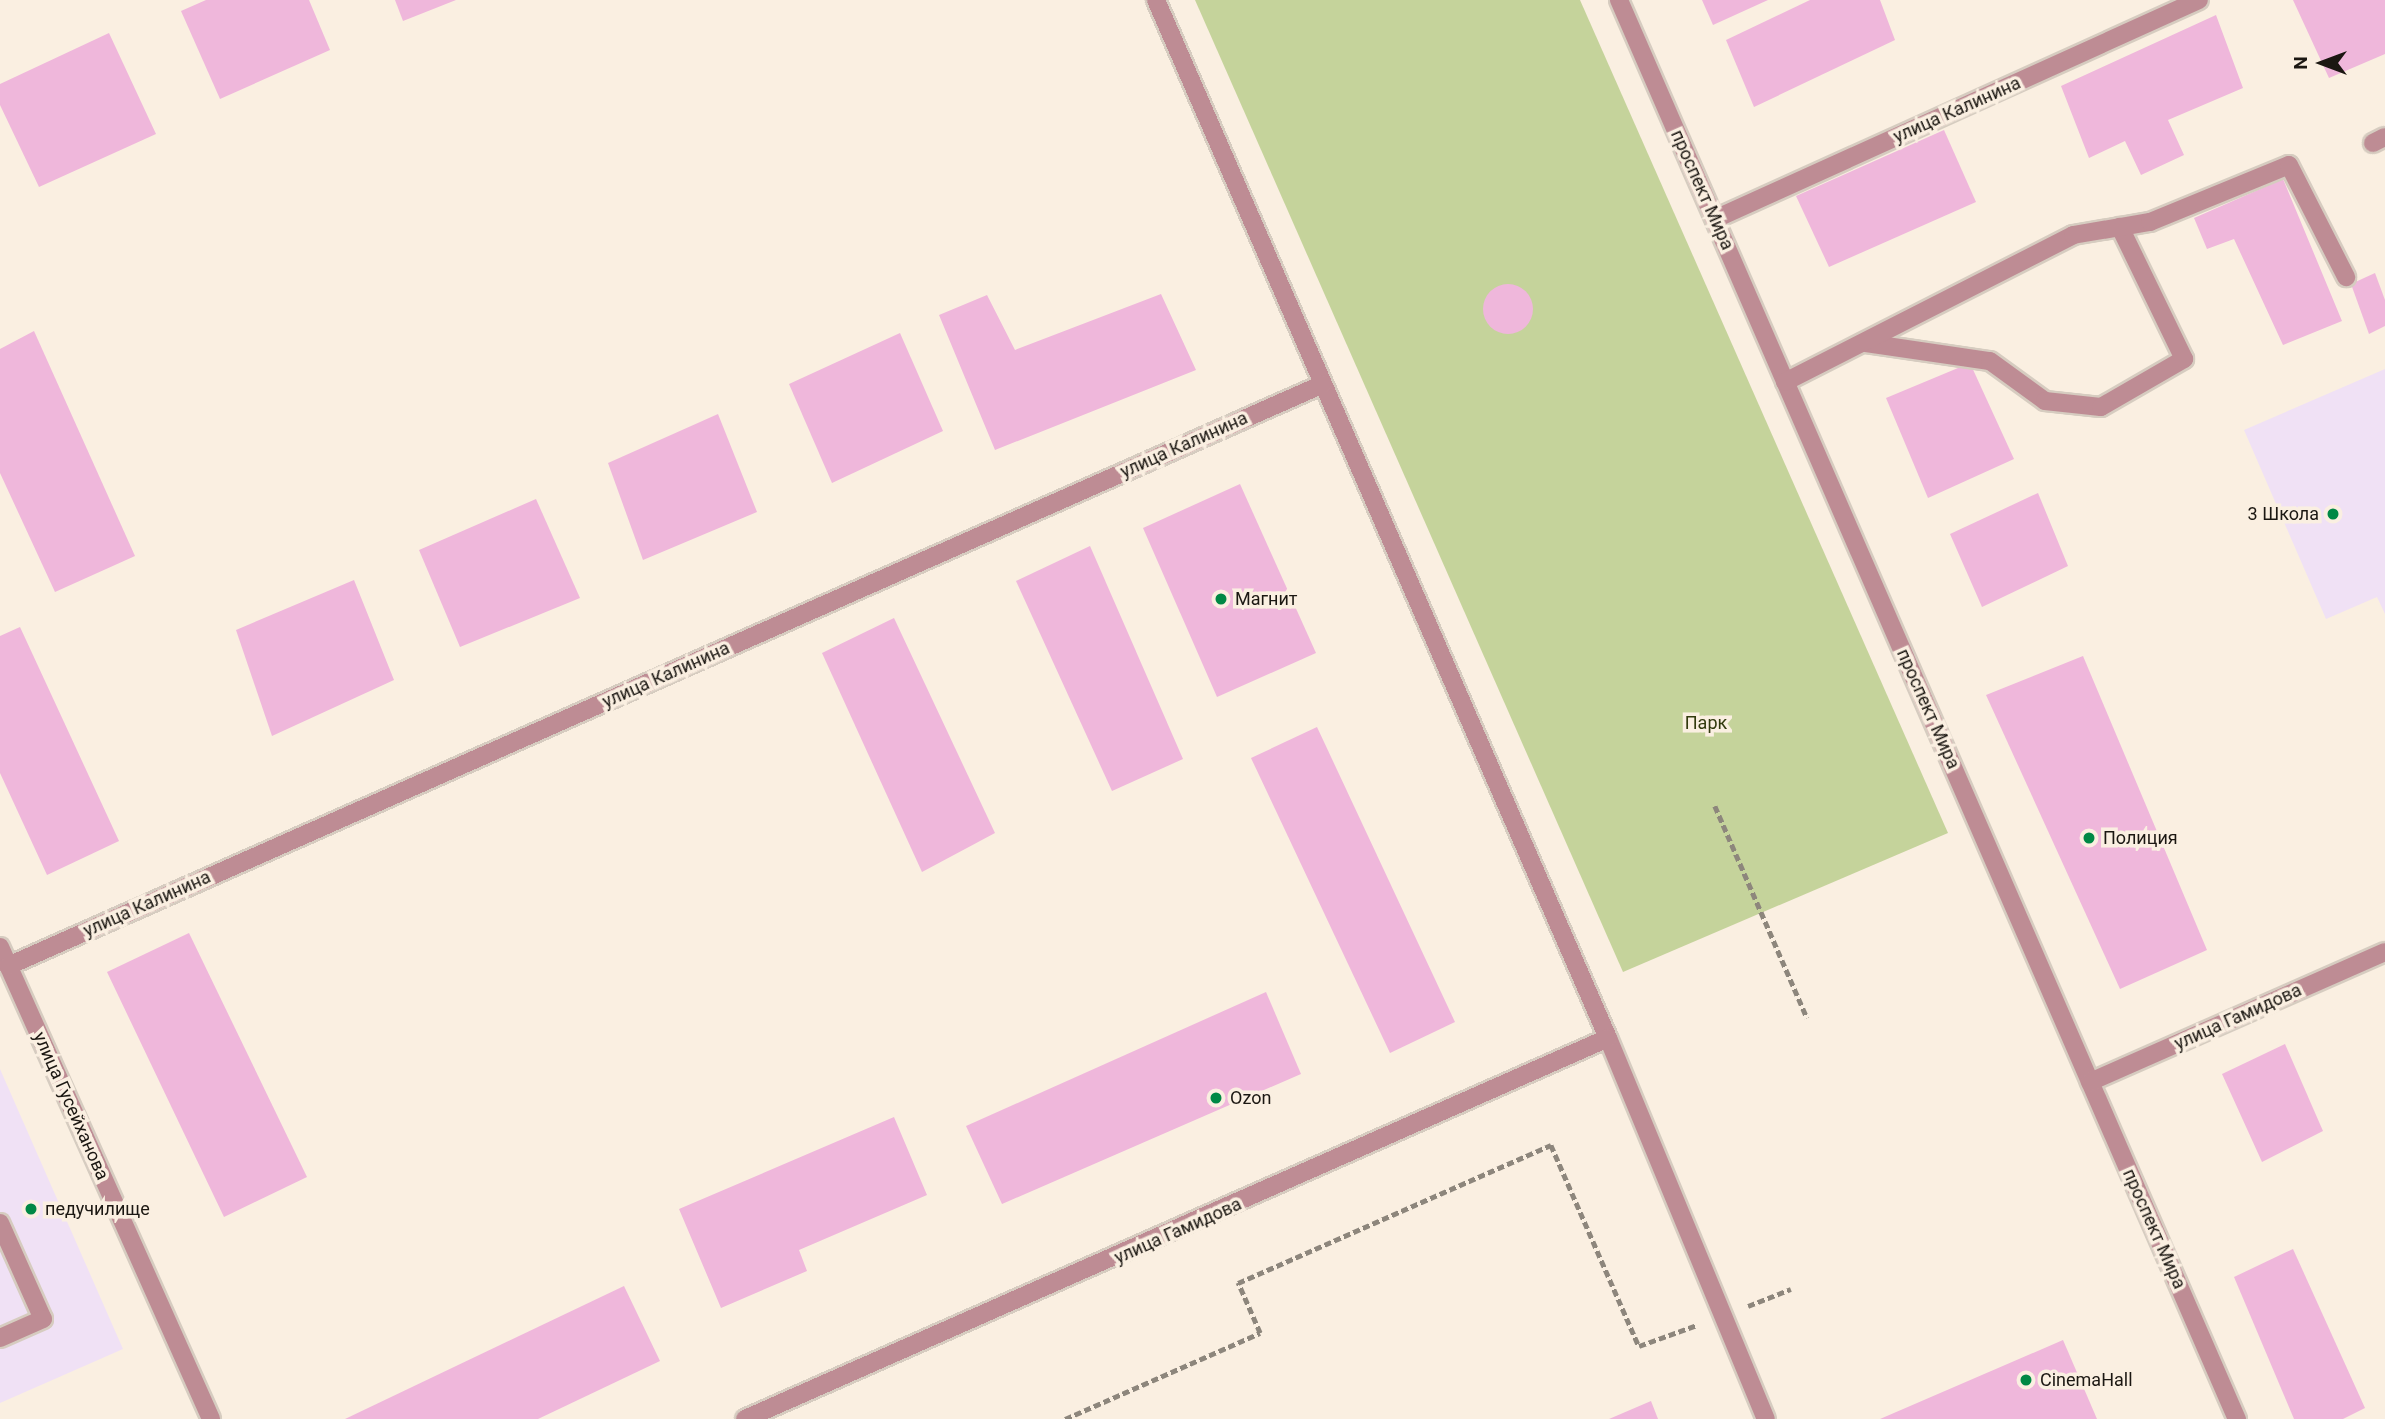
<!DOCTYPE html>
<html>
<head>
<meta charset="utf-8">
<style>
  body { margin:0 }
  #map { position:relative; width:2385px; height:1419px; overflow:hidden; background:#faefe1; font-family:Roboto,sans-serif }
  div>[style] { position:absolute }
  .education>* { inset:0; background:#f0e1f5 }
  .green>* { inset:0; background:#c5d39b }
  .building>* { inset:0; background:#efb7db }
  .round { border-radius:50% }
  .path>* { height:4.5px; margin-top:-2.25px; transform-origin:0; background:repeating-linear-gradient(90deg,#8d867c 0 7px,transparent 0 10.5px) }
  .roads { filter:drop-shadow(2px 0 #d6ccc0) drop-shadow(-2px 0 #d6ccc0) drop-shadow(0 2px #d6ccc0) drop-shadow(0 -2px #d6ccc0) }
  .lane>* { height:18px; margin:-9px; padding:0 9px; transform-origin:9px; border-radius:9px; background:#be8c94 }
  .street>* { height:18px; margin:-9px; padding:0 9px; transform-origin:9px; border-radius:9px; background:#be8c94 }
  .dots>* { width:19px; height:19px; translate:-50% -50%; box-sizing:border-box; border:4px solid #faefe1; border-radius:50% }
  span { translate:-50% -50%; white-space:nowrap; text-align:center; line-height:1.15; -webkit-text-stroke:7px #faefe1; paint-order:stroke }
  .street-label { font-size:18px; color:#1b1712 }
  .poi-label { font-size:18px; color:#1b1712 }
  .right { translate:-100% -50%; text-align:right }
  .left { translate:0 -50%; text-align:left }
  .park-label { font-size:18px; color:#323a0e }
  .north { position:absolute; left:2287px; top:28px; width:70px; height:70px; -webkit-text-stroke:5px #faefe1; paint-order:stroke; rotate:270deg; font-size:19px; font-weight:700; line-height:28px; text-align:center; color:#1b1712 }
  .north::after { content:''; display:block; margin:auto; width:24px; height:32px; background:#1b1712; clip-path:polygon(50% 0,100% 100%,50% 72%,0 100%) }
</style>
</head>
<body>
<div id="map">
  <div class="education">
    <i style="clip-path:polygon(2385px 369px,2385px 614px,2377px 597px,2326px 619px,2244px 430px)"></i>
    <i style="clip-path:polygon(0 1069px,123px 1349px,0 1403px)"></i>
  </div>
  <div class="green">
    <i style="clip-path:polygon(1195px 0,1580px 0,1948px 833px,1623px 972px)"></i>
  </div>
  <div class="building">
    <i style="clip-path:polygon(206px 0,309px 0,330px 50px,220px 99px,181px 11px)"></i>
    <i style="clip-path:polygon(395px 0,456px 0,403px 21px)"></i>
    <i style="clip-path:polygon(1702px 0,1768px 0,1713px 25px)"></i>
    <i style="clip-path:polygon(1810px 0,1880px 0,1895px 40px,1754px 107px,1726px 40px)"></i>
    <i style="clip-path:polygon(2293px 0,2385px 0,2385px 54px,2329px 78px)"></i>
    <i style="clip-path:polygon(2216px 15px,2243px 88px,2168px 120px,2184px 155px,2141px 175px,2125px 141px,2089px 158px,2061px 86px)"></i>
    <i style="clip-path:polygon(109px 33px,156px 134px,39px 187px,0 105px,0 84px)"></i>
    <i style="clip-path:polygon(1944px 130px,1976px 202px,1829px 267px,1796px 196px)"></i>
    <i style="clip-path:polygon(2283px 179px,2342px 321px,2283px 345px,2234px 239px,2207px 249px,2194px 218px)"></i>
    <i style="clip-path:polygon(2375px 273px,2385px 300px,2385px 326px,2369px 334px,2351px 284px)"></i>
    <i class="round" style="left:1483px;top:284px;width:50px;height:50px"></i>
    <i style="clip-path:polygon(1161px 294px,1196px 370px,995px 450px,939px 315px,987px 295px,1015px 350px)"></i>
    <i style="clip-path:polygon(34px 331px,135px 556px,55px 592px,0 473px,0 349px)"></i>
    <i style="clip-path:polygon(900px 333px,943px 431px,832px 483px,789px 384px)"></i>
    <i style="clip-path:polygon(1970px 363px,2014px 459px,1928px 498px,1886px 398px)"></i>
    <i style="clip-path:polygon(718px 414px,757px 512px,643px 560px,608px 463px)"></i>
    <i style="clip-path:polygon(1240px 484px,1316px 653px,1217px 697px,1143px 528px)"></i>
    <i style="clip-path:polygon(2038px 493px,2068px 566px,1982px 607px,1950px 534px)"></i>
    <i style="clip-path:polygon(536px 499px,580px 598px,460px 647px,419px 550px)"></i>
    <i style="clip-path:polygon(1090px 546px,1183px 759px,1112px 791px,1016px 581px)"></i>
    <i style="clip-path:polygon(354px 580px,394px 680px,272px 736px,236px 630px)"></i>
    <i style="clip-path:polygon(894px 618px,995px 833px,922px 872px,822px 653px)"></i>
    <i style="clip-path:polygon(20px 627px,119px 841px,47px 875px,0 773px,0 636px)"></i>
    <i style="clip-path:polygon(2083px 656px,2207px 950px,2120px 989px,1986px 695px)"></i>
    <i style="clip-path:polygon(1317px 727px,1455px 1022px,1390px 1053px,1251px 758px)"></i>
    <i style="clip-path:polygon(189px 933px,307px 1177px,224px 1217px,107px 972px)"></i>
    <i style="clip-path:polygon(1266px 992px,1301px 1074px,1002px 1204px,966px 1126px)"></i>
    <i style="clip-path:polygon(2285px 1044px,2323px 1131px,2262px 1162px,2222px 1074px)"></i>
    <i style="clip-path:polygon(894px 1117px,927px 1195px,799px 1250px,807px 1271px,721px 1308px,679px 1209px)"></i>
    <i style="clip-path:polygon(2293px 1249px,2365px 1408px,2343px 1419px,2294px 1419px,2234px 1277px)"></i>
    <i style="clip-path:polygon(624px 1286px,660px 1361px,538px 1419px,345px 1419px)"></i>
    <i style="clip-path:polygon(2063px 1340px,2097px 1419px,1880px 1419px)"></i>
    <i style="clip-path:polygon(1651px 1401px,1658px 1419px,1609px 1419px)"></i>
  </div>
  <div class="path">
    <i style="left:1715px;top:806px;width:231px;rotate:66.5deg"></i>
    <i style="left:1748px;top:1306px;width:46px;rotate:-21.6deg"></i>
    <i style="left:1065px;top:1419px;width:213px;rotate:-23.8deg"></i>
    <i style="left:1260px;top:1333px;width:55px;rotate:-113.7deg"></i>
    <i style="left:1238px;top:1283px;width:342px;rotate:-23.8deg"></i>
    <i style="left:1551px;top:1145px;width:219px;rotate:66.4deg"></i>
    <i style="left:1639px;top:1346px;width:62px;rotate:-19.9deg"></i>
  </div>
  <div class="roads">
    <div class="lane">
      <i style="left:0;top:1223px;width:105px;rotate:65.9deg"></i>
      <i style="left:43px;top:1319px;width:47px;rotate:156.2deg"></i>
    </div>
    <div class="street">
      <i style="left:1156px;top:0;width:1132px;rotate:66.47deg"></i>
      <i style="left:1608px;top:1038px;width:412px;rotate:67.5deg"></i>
      <i style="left:1619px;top:0;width:1548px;rotate:66.47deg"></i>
      <i style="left:2373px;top:143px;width:13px;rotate:-27deg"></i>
      <i style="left:1715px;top:219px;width:531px;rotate:-24.35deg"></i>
      <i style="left:1866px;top:343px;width:125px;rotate:8.3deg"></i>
      <i style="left:1990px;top:361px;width:68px;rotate:36deg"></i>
      <i style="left:2045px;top:401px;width:56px;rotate:6.1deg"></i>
      <i style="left:2101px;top:407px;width:96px;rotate:-30deg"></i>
      <i style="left:2184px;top:359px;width:147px;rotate:-115.9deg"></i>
      <i style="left:1785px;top:382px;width:323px;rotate:-27deg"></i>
      <i style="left:2073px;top:235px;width:78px;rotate:-9.6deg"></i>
      <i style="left:2150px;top:222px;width:150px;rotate:-22.3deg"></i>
      <i style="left:2289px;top:165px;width:126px;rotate:63deg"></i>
      <i style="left:0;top:947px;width:517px;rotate:65.91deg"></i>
      <i style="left:8px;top:966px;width:1438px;rotate:-23.87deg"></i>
      <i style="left:2090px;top:1082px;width:322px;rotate:-23.8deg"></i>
      <i style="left:745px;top:1419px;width:943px;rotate:-23.82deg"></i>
    </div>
  </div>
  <div class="dots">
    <i style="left:2333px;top:514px;background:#008845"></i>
    <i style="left:1221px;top:599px;background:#008845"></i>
    <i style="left:2089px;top:838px;background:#008845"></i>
    <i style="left:1216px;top:1098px;background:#008845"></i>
    <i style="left:31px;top:1209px;background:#008845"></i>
    <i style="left:2026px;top:1380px;background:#008845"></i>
  </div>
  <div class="street-label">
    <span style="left:1957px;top:110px;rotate:-24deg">улица Калинина</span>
    <span style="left:1702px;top:190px;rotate:66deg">проспект Мира</span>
    <span style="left:1184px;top:445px;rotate:-24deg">улица Калинина</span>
    <span style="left:666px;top:675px;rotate:-24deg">улица Калинина</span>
    <span style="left:1928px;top:709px;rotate:66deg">проспект Мира</span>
    <span style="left:147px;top:904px;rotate:-24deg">улица Калинина</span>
    <span style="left:2238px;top:1017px;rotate:-24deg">улица Гамидова</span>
    <span style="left:71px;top:1106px;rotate:66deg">улица Гусейханова</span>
    <span style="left:2154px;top:1229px;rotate:66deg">проспект Мира</span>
    <span style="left:1178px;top:1231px;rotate:-24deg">улица Гамидова</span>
  </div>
  <div class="poi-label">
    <span class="right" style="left:2319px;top:514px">3 Школа</span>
    <span class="left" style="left:1235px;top:599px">Магнит</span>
    <span class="left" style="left:2103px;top:838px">Полиция</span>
    <span class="left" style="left:1230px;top:1098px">Ozon</span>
    <span class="left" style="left:45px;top:1209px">педучилище</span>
    <span class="left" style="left:2040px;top:1380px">CinemaHall</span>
  </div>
  <div class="park-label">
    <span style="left:1706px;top:723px">Парк</span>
  </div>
  <div class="north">N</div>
</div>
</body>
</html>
